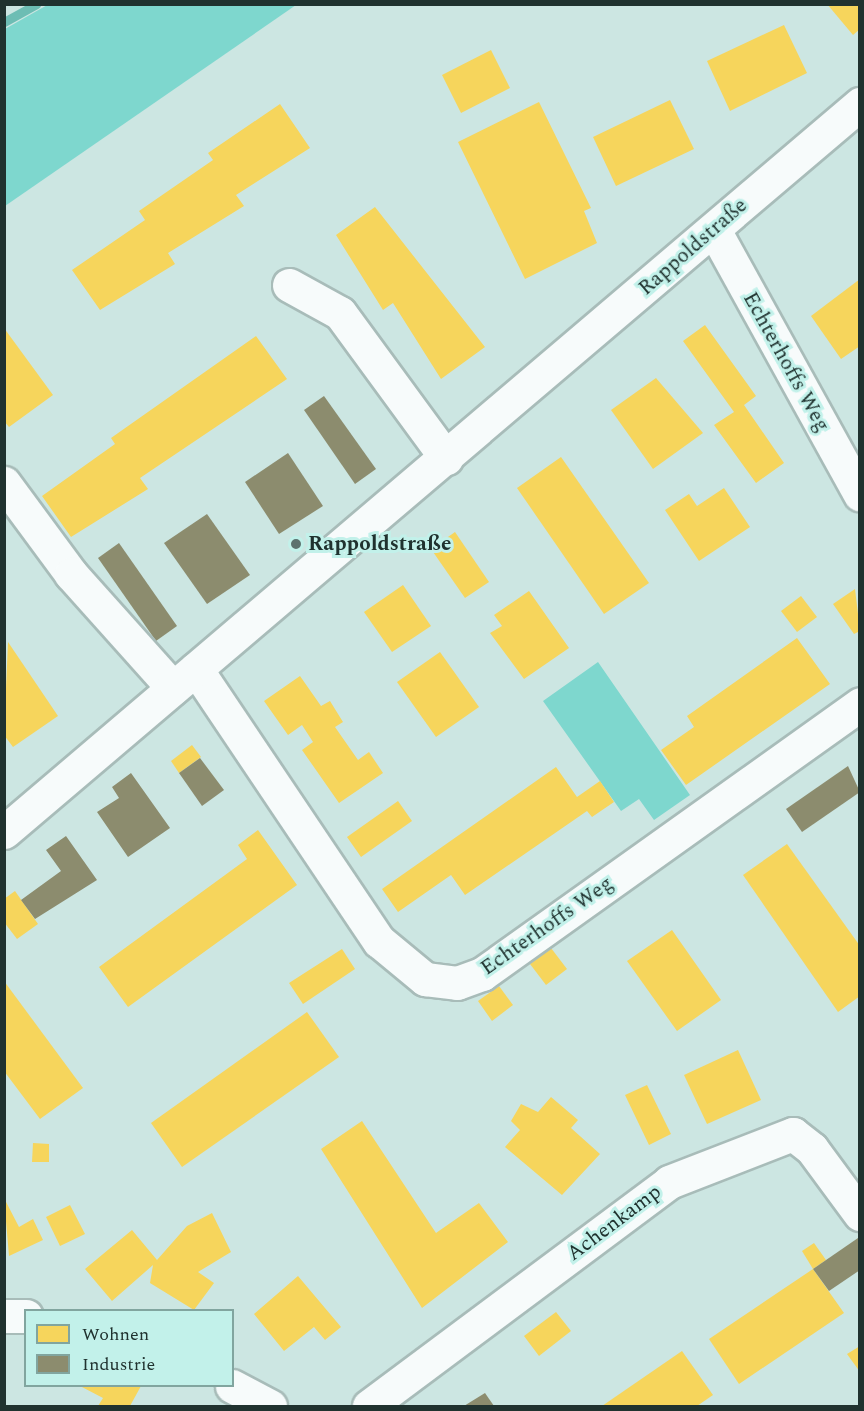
<!DOCTYPE html>
<html>
<head>
<meta charset="utf-8">
<style>
  body { margin:0 }
  #map { position:relative; width:864px; height:1411px; overflow:hidden; background:#cce6e2; font-family:Spectral,serif }
  div>[style] { position:absolute }
  .green>* { inset:0; background:#7ed7ce }
  .homes>* { inset:0; background:#f6d55c }
  .industry>* { inset:0; background:#8c8c6e }
  .stream>* { height:9px; margin:-4.5px; padding:0 4.5px; transform-origin:4.5px; border-radius:4.5px; background:#6dbdb4 }
  .roads { filter:drop-shadow(2px 0 #a8bcb9) drop-shadow(-2px 0 #a8bcb9) drop-shadow(0 2px #a8bcb9) drop-shadow(0 -2px #a8bcb9) }
  .minor>* { height:33px; margin:-16.5px; padding:0 16.5px; transform-origin:16.5px; border-radius:16.5px; background:#f7fbfb }
  .dots>* { width:16px; height:16px; translate:-50% -50%; box-sizing:border-box; border:3px solid #c2f1ea; border-radius:50% }
  span { translate:-50% -50%; white-space:nowrap; text-align:center; line-height:1.15; -webkit-text-stroke:6px #c2f1ea; paint-order:stroke }
  .street-label { font-size:21px; color:#20322f }
  .poi-label { font-size:21px; color:#20322f; font-weight:700 }
  .left { translate:0 -50%; text-align:left }
  .frame { position:absolute; inset:0; border:6px solid #20322f; pointer-events:none }
  .legend { position:absolute; left:24px; top:1309px; width:210px; height:78px; box-sizing:border-box; background:#c2f1ea; border:2px solid #81a59f; margin:0; padding:8px 10px; list-style:none; font-size:18px; color:#20322f }
  .legend li { display:flex; align-items:center; gap:12px; height:30px }
  .legend b { width:30px; border:2px solid #81a59f }
</style>
</head>
<body>
<div id="map">
  <div class="green">
    <i style="clip-path:polygon(49px 4px,296px 4px,296px 5px,5px 206px,5px 29px)"></i>
    <i style="clip-path:polygon(598px 662px,690px 795px,654px 820px,639px 799px,621px 811px,543px 701px)"></i>
  </div>
  <div class="homes">
    <i style="clip-path:polygon(827px 4px,860px 4px,860px 29px,853px 35px)"></i>
    <i style="clip-path:polygon(784px 25px,807px 73px,730px 111px,707px 61px)"></i>
    <i style="clip-path:polygon(491px 50px,510px 88px,461px 113px,442px 75px)"></i>
    <i style="clip-path:polygon(670px 100px,694px 149px,616px 186px,593px 137px)"></i>
    <i style="clip-path:polygon(539px 102px,591px 208px,584px 211px,597px 243px,525px 279px,458px 142px)"></i>
    <i style="clip-path:polygon(280px 104px,310px 148px,236px 195px,244px 206px,168px 253px,175px 264px,100px 310px,72px 270px,145px 220px,139px 211px,213px 160px,208px 153px)"></i>
    <i style="clip-path:polygon(375px 207px,485px 347px,441px 379px,393px 303px,383px 310px,336px 235px)"></i>
    <i style="clip-path:polygon(860px 279px,860px 346px,841px 359px,811px 316px)"></i>
    <i style="clip-path:polygon(705px 325px,756px 396px,744px 405px,784px 463px,756px 483px,714px 425px,734px 412px,683px 341px)"></i>
    <i style="clip-path:polygon(4px 328px,53px 395px,9px 427px,4px 421px)"></i>
    <i style="clip-path:polygon(256px 336px,287px 379px,140px 478px,148px 489px,71px 537px,42px 496px,115px 444px,111px 438px)"></i>
    <i style="clip-path:polygon(656px 378px,703px 433px,653px 469px,611px 410px)"></i>
    <i style="clip-path:polygon(561px 457px,649px 583px,604px 614px,517px 488px)"></i>
    <i style="clip-path:polygon(724px 488px,750px 527px,699px 561px,665px 510px,689px 494px,697px 506px)"></i>
    <i style="clip-path:polygon(455px 532px,489px 582px,465px 598px,431px 549px)"></i>
    <i style="clip-path:polygon(403px 585px,431px 626px,392px 652px,364px 612px)"></i>
    <i style="clip-path:polygon(855px 589px,860px 631px,854px 634px,833px 604px)"></i>
    <i style="clip-path:polygon(529px 591px,569px 648px,524px 679px,490px 633px,502px 626px,494px 615px)"></i>
    <i style="clip-path:polygon(801px 596px,817px 617px,797px 632px,781px 611px)"></i>
    <i style="clip-path:polygon(797px 638px,830px 684px,686px 785px,661px 750px,694px 727px,687px 716px)"></i>
    <i style="clip-path:polygon(8px 642px,58px 716px,13px 747px,4px 735px)"></i>
    <i style="clip-path:polygon(440px 652px,479px 707px,436px 737px,397px 682px)"></i>
    <i style="clip-path:polygon(300px 676px,321px 706px,330px 701px,343px 722px,335px 727px,358px 760px,369px 752px,383px 773px,339px 803px,302px 750px,313px 742px,302px 725px,288px 735px,264px 701px)"></i>
    <i style="clip-path:polygon(192px 745px,201px 757px,179px 773px,171px 761px)"></i>
    <i style="clip-path:polygon(556px 767px,577px 797px,600px 781px,614px 802px,592px 817px,587px 811px,465px 895px,451px 875px,398px 912px,382px 889px)"></i>
    <i style="clip-path:polygon(398px 801px,412px 821px,361px 857px,347px 837px)"></i>
    <i style="clip-path:polygon(258px 830px,297px 885px,128px 1007px,99px 967px,247px 859px,238px 845px)"></i>
    <i style="clip-path:polygon(787px 844px,860px 946px,860px 996px,838px 1012px,743px 875px)"></i>
    <i style="clip-path:polygon(15px 891px,38px 924px,17px 939px,4px 922px,4px 899px)"></i>
    <i style="clip-path:polygon(672px 930px,721px 1000px,677px 1031px,627px 961px)"></i>
    <i style="clip-path:polygon(551px 948px,567px 969px,546px 985px,530px 964px)"></i>
    <i style="clip-path:polygon(342px 949px,355px 969px,303px 1004px,289px 983px)"></i>
    <i style="clip-path:polygon(4px 981px,83px 1088px,40px 1119px,4px 1071px)"></i>
    <i style="clip-path:polygon(499px 986px,513px 1005px,492px 1021px,478px 1001px)"></i>
    <i style="clip-path:polygon(307px 1012px,339px 1057px,182px 1167px,151px 1123px)"></i>
    <i style="clip-path:polygon(738px 1050px,761px 1100px,707px 1124px,684px 1075px)"></i>
    <i style="clip-path:polygon(647px 1085px,671px 1134px,649px 1145px,625px 1095px)"></i>
    <i style="clip-path:polygon(551px 1097px,578px 1120px,571px 1128px,600px 1154px,562px 1195px,505px 1147px,520px 1130px,511px 1121px,521px 1104px,538px 1112px)"></i>
    <i style="clip-path:polygon(362px 1121px,436px 1233px,479px 1203px,508px 1242px,422px 1308px,321px 1149px)"></i>
    <i style="clip-path:polygon(33px 1143px,49px 1144px,49px 1162px,32px 1162px)"></i>
    <i style="clip-path:polygon(4px 1198px,19px 1227px,33px 1219px,43px 1240px,9px 1256px)"></i>
    <i style="clip-path:polygon(70px 1205px,85px 1234px,60px 1246px,46px 1217px)"></i>
    <i style="clip-path:polygon(212px 1213px,231px 1252px,198px 1272px,214px 1283px,194px 1310px,150px 1283px,153px 1265px,112px 1301px,85px 1269px,132px 1230px,157px 1260px,187px 1226px)"></i>
    <i style="clip-path:polygon(814px 1243px,826px 1260px,813px 1269px,802px 1251px)"></i>
    <i style="clip-path:polygon(813px 1269px,844px 1313px,739px 1384px,709px 1339px)"></i>
    <i style="clip-path:polygon(298px 1276px,341px 1327px,325px 1340px,314px 1327px,284px 1351px,254px 1314px)"></i>
    <i style="clip-path:polygon(556px 1312px,571px 1331px,539px 1356px,524px 1336px)"></i>
    <i style="clip-path:polygon(860px 1346px,860px 1372px,847px 1354px)"></i>
    <i style="clip-path:polygon(682px 1351px,713px 1395px,697px 1406px,602px 1406px)"></i>
    <i style="clip-path:polygon(80px 1386px,141px 1386px,130px 1406px,98px 1406px,103px 1398px)"></i>
  </div>
  <div class="industry">
    <i style="clip-path:polygon(324px 396px,376px 469px,355px 484px,304px 410px)"></i>
    <i style="clip-path:polygon(288px 453px,323px 506px,279px 534px,245px 482px)"></i>
    <i style="clip-path:polygon(207px 514px,250px 575px,207px 604px,164px 543px)"></i>
    <i style="clip-path:polygon(119px 543px,177px 626px,156px 641px,98px 558px)"></i>
    <i style="clip-path:polygon(200px 758px,224px 790px,202px 806px,179px 773px)"></i>
    <i style="clip-path:polygon(848px 766px,860px 792px,802px 832px,786px 809px)"></i>
    <i style="clip-path:polygon(131px 773px,170px 828px,128px 857px,97px 812px,119px 798px,112px 787px)"></i>
    <i style="clip-path:polygon(66px 836px,97px 880px,35px 919px,21px 900px,61px 871px,46px 850px)"></i>
    <i style="clip-path:polygon(858px 1238px,860px 1270px,829px 1291px,813px 1269px)"></i>
    <i style="clip-path:polygon(485px 1393px,494px 1406px,464px 1406px,472px 1401px)"></i>
  </div>
  <div class="stream">
    <i style="left:4px;top:22px;width:37px;rotate:-29deg"></i>
  </div>
  <div class="roads">
    <div class="minor">
      <i style="left:714px;top:230px;width:302px;rotate:61.1deg"></i>
      <i style="left:289px;top:285px;width:58px;rotate:28.8deg"></i>
      <i style="left:340px;top:313px;width:180px;rotate:53.8deg"></i>
      <i style="left:4px;top:483px;width:113px;rotate:53.6deg"></i>
      <i style="left:71px;top:574px;width:153px;rotate:48.2deg"></i>
      <i style="left:196px;top:669px;width:328px;rotate:56.1deg"></i>
      <i style="left:379px;top:941px;width:60px;rotate:39.6deg"></i>
      <i style="left:425px;top:979px;width:32px;rotate:7deg"></i>
      <i style="left:457px;top:983px;width:27px;rotate:-20deg"></i>
      <i style="left:482px;top:974px;width:465px;rotate:-35.5deg"></i>
      <i style="left:4px;top:832px;width:1124px;rotate:-40.38deg"></i>
      <i style="left:4px;top:1316px;width:22px"></i>
      <i style="left:232px;top:1386px;width:43px;rotate:27.8deg"></i>
      <i style="left:369px;top:1406px;width:374px;rotate:-36.7deg"></i>
      <i style="left:669px;top:1182px;width:133px;rotate:-21.2deg"></i>
      <i style="left:793px;top:1134px;width:24px;rotate:38deg"></i>
      <i style="left:812px;top:1149px;width:81px;rotate:53.6deg"></i>
    </div>
  </div>
  <div class="dots">
    <i style="left:296px;top:544px;background:#5c716e"></i>
  </div>
  <div class="street-label">
    <span style="left:693px;top:247px;rotate:-41deg">Rappoldstraße</span>
    <span style="left:786px;top:362px;rotate:61deg">Echterhoffs Weg</span>
    <span style="left:547px;top:926px;rotate:-35deg">Echterhoffs Weg</span>
    <span style="left:614px;top:1223px;rotate:-37deg">Achenkamp</span>
  </div>
  <div class="poi-label">
    <span class="left" style="left:308px;top:544px">Rappoldstraße</span>
  </div>
  <div class="frame"></div>
  <ul class="legend">
  <li><b style="height:16px;background:#f6d55c"></b>Wohnen</li>
  <li><b style="height:16px;background:#8c8c6e"></b>Industrie</li>
  </ul>
</div>
</body>
</html>
